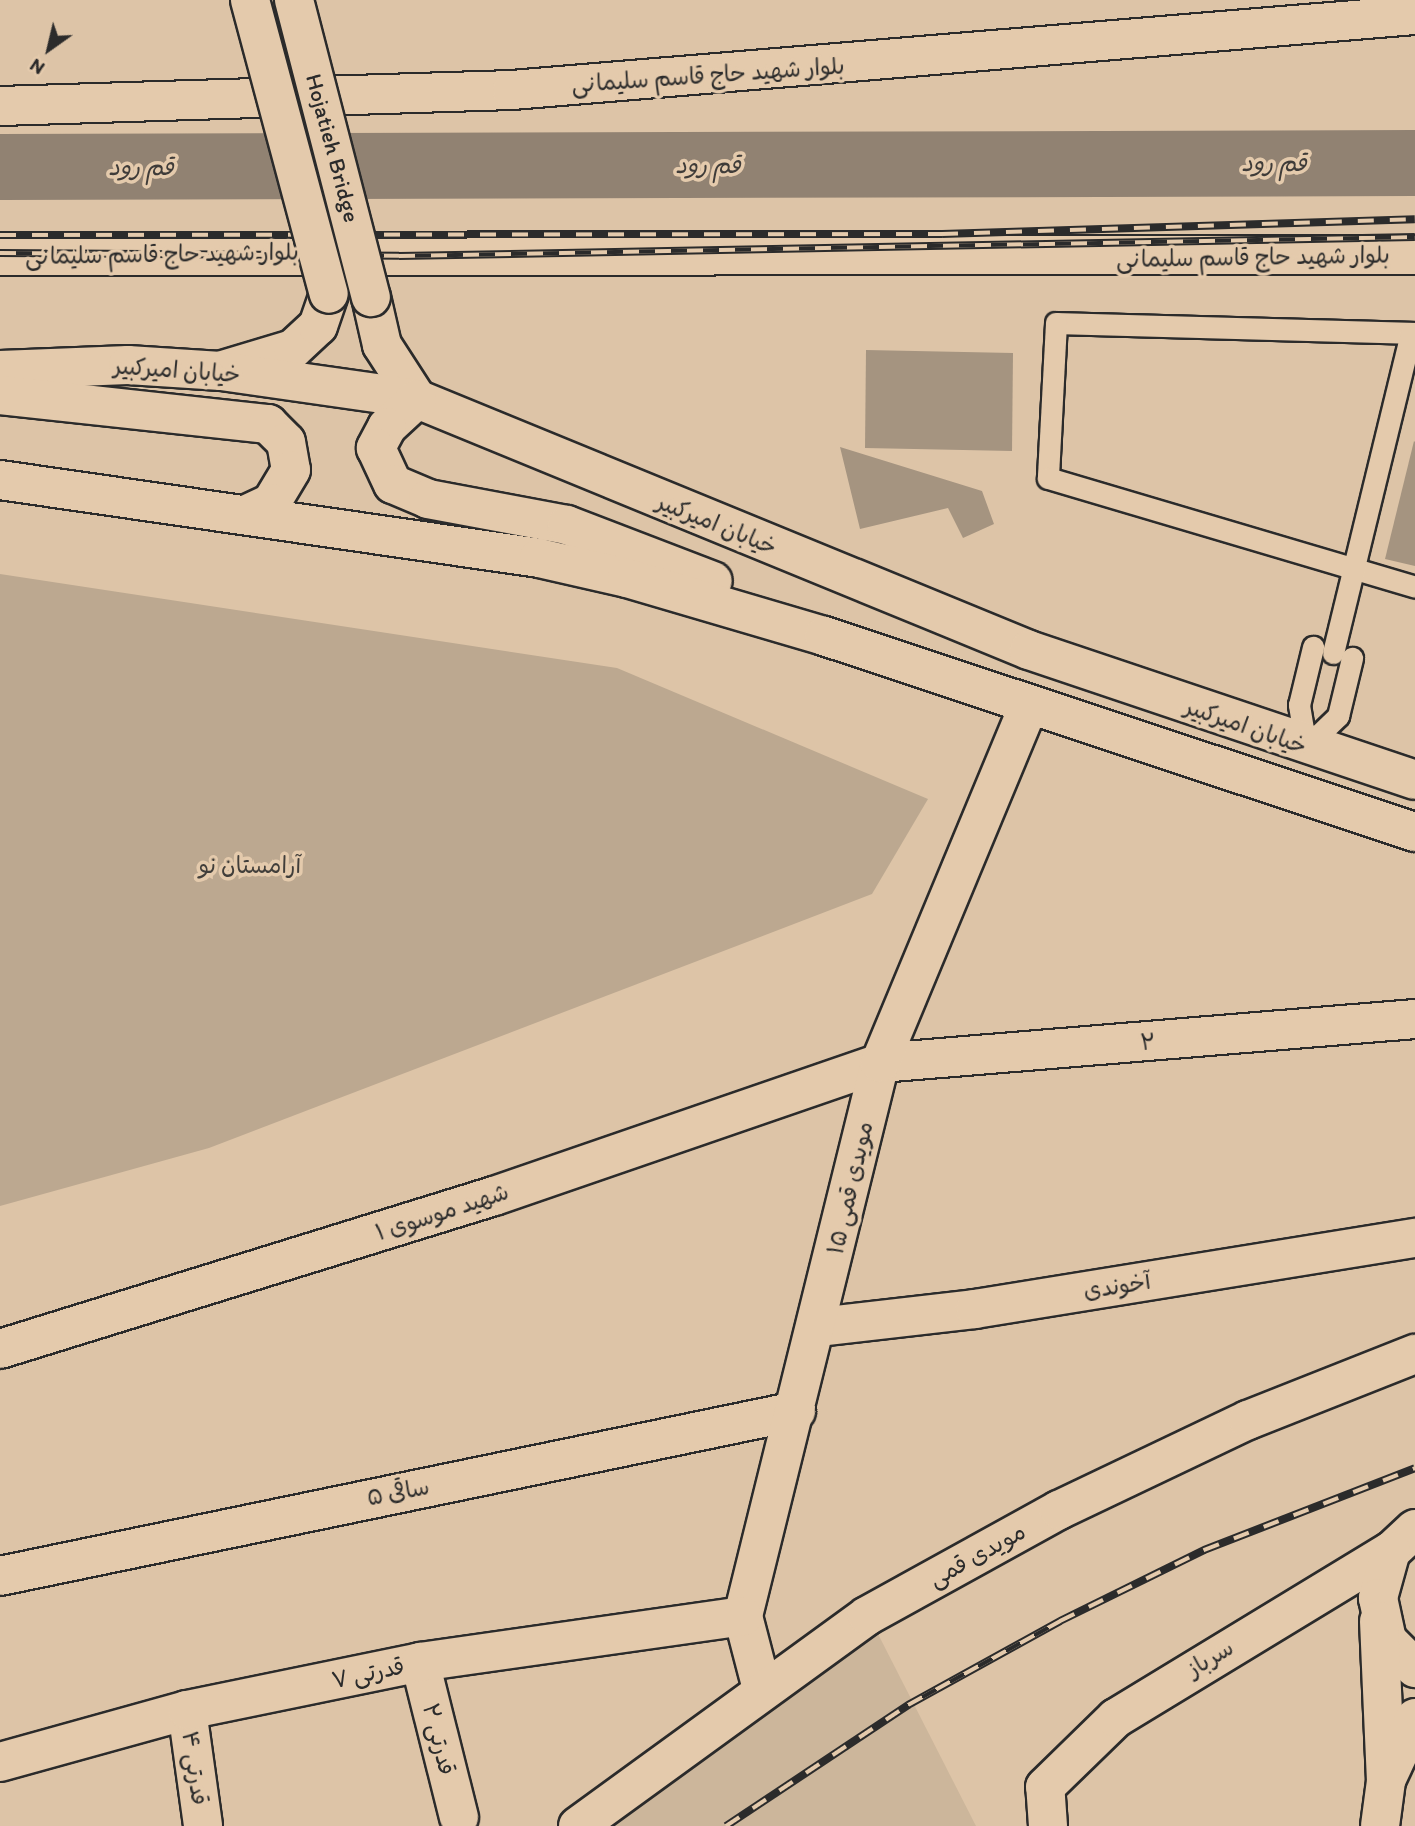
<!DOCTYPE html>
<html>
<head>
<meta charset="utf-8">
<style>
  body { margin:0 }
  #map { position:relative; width:1415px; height:1826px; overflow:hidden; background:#ddc4a7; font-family:Itim,"Playpen Sans Arabic",sans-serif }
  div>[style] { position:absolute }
  .built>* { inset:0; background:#ccb69b }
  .green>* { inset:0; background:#bca890 }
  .river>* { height:66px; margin:-33px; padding:0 33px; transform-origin:33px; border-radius:33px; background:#918272 }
  .building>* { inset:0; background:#a59480 }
  .roads { filter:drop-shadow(2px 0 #2b2b2b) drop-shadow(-2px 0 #2b2b2b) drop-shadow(0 2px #2b2b2b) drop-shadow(0 -2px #2b2b2b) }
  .lane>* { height:21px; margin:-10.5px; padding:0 10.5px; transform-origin:10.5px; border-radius:10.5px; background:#e4caac }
  .street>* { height:38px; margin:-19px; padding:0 19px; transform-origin:19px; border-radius:19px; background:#e4caac }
  .secondary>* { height:38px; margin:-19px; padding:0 19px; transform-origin:19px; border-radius:19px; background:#e4caac }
  .primary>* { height:38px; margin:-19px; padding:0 19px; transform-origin:19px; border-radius:19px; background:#e4caac }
  .rail>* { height:8px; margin-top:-4px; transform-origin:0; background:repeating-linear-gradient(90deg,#e4caac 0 16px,#2b2b2b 0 32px); box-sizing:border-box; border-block:2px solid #2b2b2b }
  .bridges { filter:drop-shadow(2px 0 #2b2b2b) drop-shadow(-2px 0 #2b2b2b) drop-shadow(0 2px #2b2b2b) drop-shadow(0 -2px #2b2b2b) }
  .secondary-bridge>* { height:38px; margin:-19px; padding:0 19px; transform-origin:19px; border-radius:19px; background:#e4caac }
  span { translate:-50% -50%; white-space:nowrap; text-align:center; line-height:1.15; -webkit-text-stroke:7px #e4caac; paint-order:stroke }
  .street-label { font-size:23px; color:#2b2b2b }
  .park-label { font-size:23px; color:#413e3a }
  .water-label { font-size:24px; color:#3f3c39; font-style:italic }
  .north { position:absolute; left:14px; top:14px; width:70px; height:70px; -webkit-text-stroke:5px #e4caac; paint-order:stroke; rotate:214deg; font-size:19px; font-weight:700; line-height:28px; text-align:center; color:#2b2b2b }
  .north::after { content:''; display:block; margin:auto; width:24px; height:32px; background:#2b2b2b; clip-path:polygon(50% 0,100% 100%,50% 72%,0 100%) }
</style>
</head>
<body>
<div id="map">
  <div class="built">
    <i style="clip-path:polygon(878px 1634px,976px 1826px,599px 1826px,661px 1778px)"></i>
  </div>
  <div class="green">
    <i style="clip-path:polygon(0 574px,617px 668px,928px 799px,872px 894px,209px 1148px,0 1206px)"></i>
  </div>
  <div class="river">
    <i style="left:0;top:167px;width:1415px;rotate:-0.16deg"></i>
  </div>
  <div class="building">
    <i style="clip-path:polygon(866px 350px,1013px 353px,1012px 451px,865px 448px)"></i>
    <i style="clip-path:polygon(1414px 441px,1415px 442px,1415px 566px,1385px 559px)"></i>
    <i style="clip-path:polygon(840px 447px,982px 491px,994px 524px,963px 538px,948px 508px,860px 529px)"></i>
  </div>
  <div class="roads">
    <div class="lane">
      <i style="left:1415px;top:333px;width:359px;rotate:-178.4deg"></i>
      <i style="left:1056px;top:323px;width:155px;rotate:93deg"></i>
      <i style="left:1048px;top:478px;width:383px;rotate:16.5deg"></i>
      <i style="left:1333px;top:653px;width:329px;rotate:-76.3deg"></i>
      <i style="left:1306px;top:747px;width:45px;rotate:-44.1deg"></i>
      <i style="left:1338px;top:716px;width:60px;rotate:-76.4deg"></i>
      <i style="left:1306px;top:747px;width:43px;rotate:-99.5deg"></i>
      <i style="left:1299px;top:705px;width:60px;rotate:-76.4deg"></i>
    </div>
    <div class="street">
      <i style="left:819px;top:1327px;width:157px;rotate:-6.6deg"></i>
      <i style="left:975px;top:1309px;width:446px;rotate:-9.2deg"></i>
      <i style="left:0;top:1349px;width:517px;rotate:-17.21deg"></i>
      <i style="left:494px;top:1196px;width:408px;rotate:-19deg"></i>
      <i style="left:880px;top:1063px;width:537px;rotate:-4.7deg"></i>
      <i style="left:0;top:1576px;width:813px;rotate:-11.71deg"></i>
      <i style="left:420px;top:1662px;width:160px;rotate:75.9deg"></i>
      <i style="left:762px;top:1689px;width:75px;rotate:-104.6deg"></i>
      <i style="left:743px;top:1616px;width:570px;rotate:-76.09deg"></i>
      <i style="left:880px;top:1063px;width:388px;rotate:-67.4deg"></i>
      <i style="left:187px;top:1710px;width:117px;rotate:82.1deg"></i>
      <i style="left:0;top:1762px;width:194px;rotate:-15.5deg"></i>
      <i style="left:187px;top:1710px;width:238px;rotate:-11.6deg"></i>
      <i style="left:420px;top:1662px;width:326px;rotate:-8.1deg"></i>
      <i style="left:1048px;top:1826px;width:39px;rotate:-94deg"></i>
      <i style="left:1045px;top:1787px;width:99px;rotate:-44.2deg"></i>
      <i style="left:1116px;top:1718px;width:322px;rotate:-31.3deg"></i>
    </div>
    <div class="secondary">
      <i style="left:371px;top:297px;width:49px;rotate:77.1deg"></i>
      <i style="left:382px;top:345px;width:64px;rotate:57.1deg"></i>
      <i style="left:223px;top:370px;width:73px;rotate:-16.7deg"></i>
      <i style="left:293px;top:349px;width:34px;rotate:-43deg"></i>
      <i style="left:318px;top:326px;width:34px;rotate:-71deg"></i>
      <i style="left:1415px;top:1529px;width:33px;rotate:137deg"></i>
      <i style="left:1391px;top:1551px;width:49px;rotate:105.5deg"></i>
      <i style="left:1378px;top:1598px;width:43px;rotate:77.9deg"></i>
      <i style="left:1387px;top:1640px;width:40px;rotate:45deg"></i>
      <i style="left:1379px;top:1621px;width:160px;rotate:87.5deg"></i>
      <i style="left:1386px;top:1781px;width:45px;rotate:97.6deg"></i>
      <i style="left:1388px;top:1776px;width:64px;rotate:-65deg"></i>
      <i style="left:578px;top:1826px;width:357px;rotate:-36deg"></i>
      <i style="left:867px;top:1616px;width:219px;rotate:-28.9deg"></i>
      <i style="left:1059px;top:1510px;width:209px;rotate:-25.5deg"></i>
      <i style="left:1248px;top:1420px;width:180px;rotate:-21.6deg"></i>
    </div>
    <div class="primary">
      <i style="left:0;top:106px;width:512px;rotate:-1.79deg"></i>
      <i style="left:512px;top:90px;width:906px;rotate:-4.75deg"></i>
      <i style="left:0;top:256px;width:1415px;rotate:-0.04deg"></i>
      <i style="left:0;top:370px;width:128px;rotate:-2.2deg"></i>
      <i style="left:128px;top:365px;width:93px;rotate:3.7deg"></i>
      <i style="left:221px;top:371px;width:198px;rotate:8.1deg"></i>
      <i style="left:417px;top:399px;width:661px;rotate:22.3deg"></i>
      <i style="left:1029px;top:650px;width:407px;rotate:18.6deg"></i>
      <i style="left:0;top:395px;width:270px;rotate:6.2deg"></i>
      <i style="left:268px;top:424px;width:25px;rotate:45deg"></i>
      <i style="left:286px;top:442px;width:28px;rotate:80deg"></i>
      <i style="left:291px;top:470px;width:39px;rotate:121deg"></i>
      <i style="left:271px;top:503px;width:29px;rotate:155deg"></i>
      <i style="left:417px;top:399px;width:41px;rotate:137deg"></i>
      <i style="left:387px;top:427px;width:24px;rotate:118deg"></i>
      <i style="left:376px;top:448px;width:40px;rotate:65deg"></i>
      <i style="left:393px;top:484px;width:38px;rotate:23deg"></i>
      <i style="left:428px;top:499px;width:141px;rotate:10.6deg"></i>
      <i style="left:567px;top:525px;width:156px;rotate:21deg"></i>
      <i style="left:0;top:480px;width:545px;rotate:8.23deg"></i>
      <i style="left:539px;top:558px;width:90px;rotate:12.8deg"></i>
      <i style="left:627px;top:578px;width:205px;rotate:16.4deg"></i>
      <i style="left:824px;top:636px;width:623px;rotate:18.35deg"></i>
    </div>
  </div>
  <div class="rail">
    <i style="left:0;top:235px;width:942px;rotate:-0.06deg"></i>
    <i style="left:942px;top:234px;width:473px;rotate:-1.8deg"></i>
    <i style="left:0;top:253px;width:399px;rotate:0.4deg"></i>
    <i style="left:399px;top:256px;width:1016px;rotate:-1.07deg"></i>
    <i style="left:726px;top:1826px;width:219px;rotate:-33.6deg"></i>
    <i style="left:908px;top:1705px;width:174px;rotate:-28.9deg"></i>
    <i style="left:1060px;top:1621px;width:161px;rotate:-26.2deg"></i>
    <i style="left:1204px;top:1550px;width:226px;rotate:-21.2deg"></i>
  </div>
  <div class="bridges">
    <div class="secondary-bridge">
      <i style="left:250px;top:0;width:304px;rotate:75deg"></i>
      <i style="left:294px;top:0;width:307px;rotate:75.5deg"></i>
    </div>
  </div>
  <div class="street-label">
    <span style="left:708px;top:75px;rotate:-4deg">بلوار شهید حاج قاسم سلیمانی</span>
    <span style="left:333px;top:148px;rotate:75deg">Hojatieh Bridge</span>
    <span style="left:162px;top:254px;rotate:-1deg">بلوار شهید حاج قاسم سلیمانی</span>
    <span style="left:1253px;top:257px;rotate:-1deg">بلوار شهید حاج قاسم سلیمانی</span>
    <span style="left:177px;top:370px;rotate:4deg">خیابان امیرکبیر</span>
    <span style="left:717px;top:524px;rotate:22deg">خیابان امیرکبیر</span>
    <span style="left:1246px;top:726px;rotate:19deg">خیابان امیرکبیر</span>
    <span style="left:1148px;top:1042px;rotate:-4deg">۲</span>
    <span style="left:850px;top:1188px;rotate:-77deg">مویدی قمی ۱۵</span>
    <span style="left:442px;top:1212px;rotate:-18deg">شهید موسوی ۱</span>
    <span style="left:1117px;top:1286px;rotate:-9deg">آخوندی</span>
    <span style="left:398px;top:1492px;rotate:-11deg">ساقی ۵</span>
    <span style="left:977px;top:1555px;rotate:-29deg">مویدی قمی</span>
    <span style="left:1210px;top:1658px;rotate:-31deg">سرباز</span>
    <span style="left:368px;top:1673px;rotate:-12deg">قدرتی ۷</span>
    <span style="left:439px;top:1739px;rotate:76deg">قدرتی ۲</span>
    <span style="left:195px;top:1768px;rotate:82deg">قدرتی ۴</span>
  </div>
  <div class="park-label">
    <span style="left:250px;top:865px">آرامستان نو</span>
  </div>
  <div class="water-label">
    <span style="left:1274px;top:163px">قم رود</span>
    <span style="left:708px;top:165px">قم رود</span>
    <span style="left:141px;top:167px">قم رود</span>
  </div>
  <div class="north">N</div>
</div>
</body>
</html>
